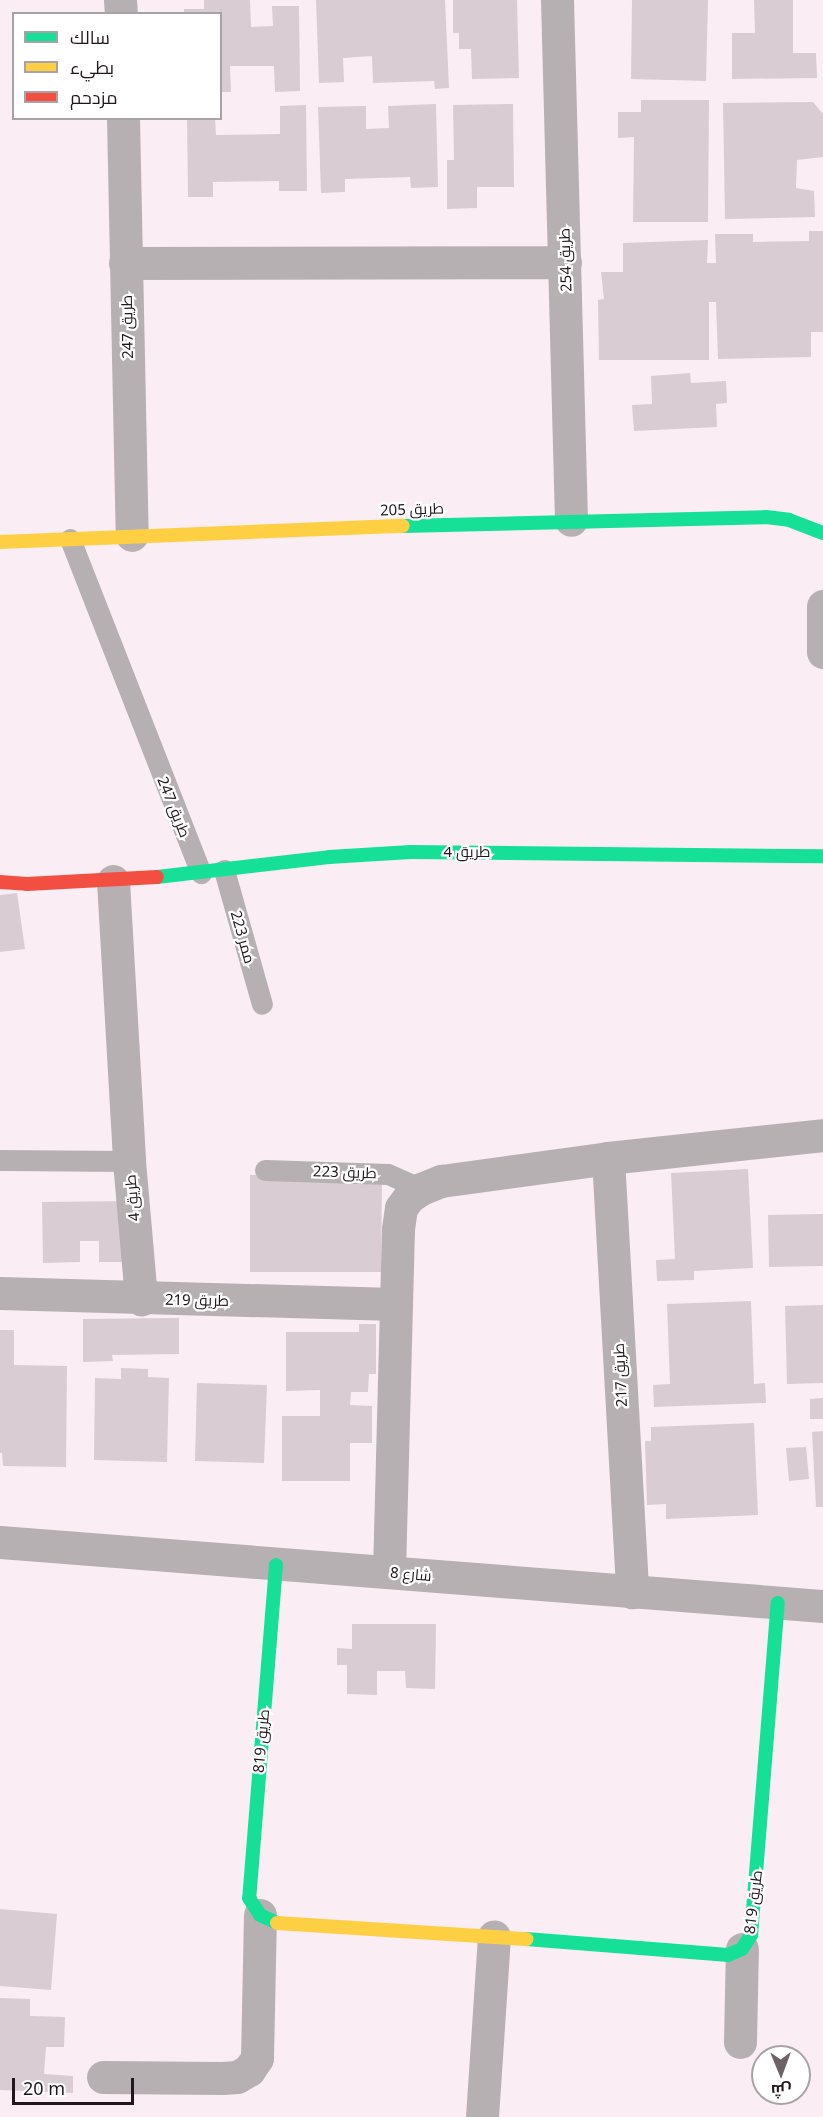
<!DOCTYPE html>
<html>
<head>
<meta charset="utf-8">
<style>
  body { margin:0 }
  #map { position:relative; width:823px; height:2117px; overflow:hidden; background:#faeef4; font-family:"Noto Sans",Cairo,sans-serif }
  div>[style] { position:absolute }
  .building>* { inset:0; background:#d9ccd2 }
  .lane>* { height:21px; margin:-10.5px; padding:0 10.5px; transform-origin:10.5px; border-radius:10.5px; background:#b7b0b3 }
  .street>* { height:33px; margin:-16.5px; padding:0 16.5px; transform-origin:16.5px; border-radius:16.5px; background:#b7b0b3 }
  .fast>* { height:14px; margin:-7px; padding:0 7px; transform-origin:7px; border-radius:7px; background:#16e098 }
  .slow>* { height:14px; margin:-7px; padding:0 7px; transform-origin:7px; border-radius:7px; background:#ffcf43 }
  .jam>* { height:14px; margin:-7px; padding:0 7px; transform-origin:7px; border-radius:7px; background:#f24e42 }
  span { translate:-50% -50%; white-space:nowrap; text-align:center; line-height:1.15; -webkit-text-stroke:4.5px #fff; paint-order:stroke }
  .street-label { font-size:15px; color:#22171d }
  .legend { position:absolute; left:12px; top:12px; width:210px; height:108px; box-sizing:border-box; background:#fff; border:2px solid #a7a2a5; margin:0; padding:8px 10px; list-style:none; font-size:18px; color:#22171d }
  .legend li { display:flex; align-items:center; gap:12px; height:30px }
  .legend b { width:30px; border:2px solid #a7a2a5 }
  .north { position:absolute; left:751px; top:2045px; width:60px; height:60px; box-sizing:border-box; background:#fff; border:2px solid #a7a2a5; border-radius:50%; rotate:179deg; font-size:16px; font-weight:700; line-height:24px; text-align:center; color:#22171d }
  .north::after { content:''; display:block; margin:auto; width:21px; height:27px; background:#6e6268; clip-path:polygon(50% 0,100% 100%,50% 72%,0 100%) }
  .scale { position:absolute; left:12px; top:2078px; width:122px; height:27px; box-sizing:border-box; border:3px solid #22171d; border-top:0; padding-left:8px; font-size:18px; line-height:21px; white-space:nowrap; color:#22171d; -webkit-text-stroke:4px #fff; paint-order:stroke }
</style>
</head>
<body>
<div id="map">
  <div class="building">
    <i style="clip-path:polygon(204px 0,250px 0,251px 27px,273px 26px,272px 6px,299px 6px,300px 91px,275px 92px,274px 66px,230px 66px,231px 92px,220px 92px,220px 14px,184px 14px,184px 9px,204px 9px)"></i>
    <i style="clip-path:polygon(316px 0,445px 0,449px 88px,435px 89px,434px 81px,373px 83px,372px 56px,343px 58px,344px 82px,319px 83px)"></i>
    <i style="clip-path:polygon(453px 0,517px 0,519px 78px,472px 79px,471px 49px,459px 49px,459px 33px,453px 33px)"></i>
    <i style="clip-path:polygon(632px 0,708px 0,706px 81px,631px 79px)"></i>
    <i style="clip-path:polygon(754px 0,793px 0,793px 53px,816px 53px,817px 78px,732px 79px,732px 33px,755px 33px)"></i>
    <i style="clip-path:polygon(641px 100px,709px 100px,708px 222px,633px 222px,634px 137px,618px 138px,618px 112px,641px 112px)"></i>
    <i style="clip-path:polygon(813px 102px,823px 114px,823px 157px,797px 160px,796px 188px,814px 191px,815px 217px,725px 219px,723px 103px)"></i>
    <i style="clip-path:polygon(436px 104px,438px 187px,411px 188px,410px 177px,345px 179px,345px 192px,321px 193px,318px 107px,366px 106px,366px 129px,389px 128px,388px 106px)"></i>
    <i style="clip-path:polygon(513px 104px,514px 187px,477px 187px,477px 208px,447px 209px,447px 160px,454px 160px,453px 105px)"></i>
    <i style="clip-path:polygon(306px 105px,307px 191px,279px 191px,279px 181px,213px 182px,213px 197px,188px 197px,187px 118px,215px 118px,216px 135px,280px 134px,280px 106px)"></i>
    <i style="clip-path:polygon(809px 231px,823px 231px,823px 332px,811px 332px,811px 357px,718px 359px,716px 302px,709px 302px,709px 360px,599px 360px,598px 300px,604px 299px,601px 272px,623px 272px,623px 243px,708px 240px,707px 263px,716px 263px,715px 234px,753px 234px,753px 242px,809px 241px)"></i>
    <i style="clip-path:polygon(690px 373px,691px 383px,726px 381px,727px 403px,716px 404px,717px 427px,634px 431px,632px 405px,652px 404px,651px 376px)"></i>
    <i style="clip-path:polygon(17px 893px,25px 949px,0 952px,0 895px)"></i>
    <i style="clip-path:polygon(748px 1169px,753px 1268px,694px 1271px,694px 1280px,657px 1281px,656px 1260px,675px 1259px,671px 1173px)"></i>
    <i style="clip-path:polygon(250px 1175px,382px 1176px,381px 1272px,250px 1272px)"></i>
    <i style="clip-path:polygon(128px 1201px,128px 1262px,99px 1262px,99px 1241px,80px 1241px,80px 1262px,43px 1263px,42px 1202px)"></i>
    <i style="clip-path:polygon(823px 1214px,823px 1266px,769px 1267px,768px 1215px)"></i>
    <i style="clip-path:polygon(751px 1301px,754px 1384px,765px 1383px,766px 1403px,654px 1407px,653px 1385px,670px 1384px,667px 1304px)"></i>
    <i style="clip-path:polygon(823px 1305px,823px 1383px,787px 1384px,785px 1306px)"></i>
    <i style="clip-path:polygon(179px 1318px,179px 1354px,112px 1355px,113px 1361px,83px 1362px,83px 1319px)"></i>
    <i style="clip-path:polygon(359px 1324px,376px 1324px,376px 1374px,369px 1374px,368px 1392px,351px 1392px,350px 1405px,372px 1406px,372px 1443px,350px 1443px,350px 1481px,282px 1481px,282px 1416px,320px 1416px,320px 1390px,286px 1391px,286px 1332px,359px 1332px)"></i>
    <i style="clip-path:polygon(0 1330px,14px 1330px,14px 1365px,67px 1366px,66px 1467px,3px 1466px,2px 1453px,0 1453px)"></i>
    <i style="clip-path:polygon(121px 1368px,148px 1369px,148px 1377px,169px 1378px,167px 1462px,94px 1460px,95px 1378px,121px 1379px)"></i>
    <i style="clip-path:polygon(197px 1383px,267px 1385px,264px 1463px,195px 1461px)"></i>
    <i style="clip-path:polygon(823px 1398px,823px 1419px,810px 1419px,810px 1399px)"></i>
    <i style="clip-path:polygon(754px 1423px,758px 1515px,666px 1519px,666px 1504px,647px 1505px,645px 1441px,651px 1441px,651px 1427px)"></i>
    <i style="clip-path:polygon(823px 1431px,823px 1507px,816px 1507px,812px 1432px)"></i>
    <i style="clip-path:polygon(806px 1447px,809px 1479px,789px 1481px,786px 1448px)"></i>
    <i style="clip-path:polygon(352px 1624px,436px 1624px,435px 1689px,406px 1688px,405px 1671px,377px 1671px,377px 1695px,347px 1694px,347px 1665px,337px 1665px,337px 1648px,352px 1649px)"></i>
    <i style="clip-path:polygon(0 1909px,57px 1914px,51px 1990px,0 1986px)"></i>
    <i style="clip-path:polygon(0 1998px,30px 1999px,30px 2016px,65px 2017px,64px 2047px,46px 2047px,44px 2074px,73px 2076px,73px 2093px,0 2090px)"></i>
  </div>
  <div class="lane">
    <i style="left:70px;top:539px;width:359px;rotate:68.6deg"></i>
    <i style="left:224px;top:870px;width:139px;rotate:74.2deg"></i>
    <i style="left:0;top:1160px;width:129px;rotate:0.4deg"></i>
    <i style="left:265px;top:1170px;width:123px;rotate:1.9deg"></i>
    <i style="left:388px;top:1174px;width:36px;rotate:24deg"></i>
  </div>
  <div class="street">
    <i style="left:120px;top:0;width:14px;rotate:86deg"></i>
    <i style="left:557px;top:0;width:520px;rotate:88.46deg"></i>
    <i style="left:123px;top:118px;width:417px;rotate:88.8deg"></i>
    <i style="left:125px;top:263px;width:440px;rotate:-0.1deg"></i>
    <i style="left:823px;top:606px;width:46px;rotate:90deg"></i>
    <i style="left:113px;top:881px;width:280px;rotate:86.7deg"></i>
    <i style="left:129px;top:1161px;width:139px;rotate:85deg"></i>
    <i style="left:608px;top:1158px;width:435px;rotate:86.8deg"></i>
    <i style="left:0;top:1293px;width:395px;rotate:1.6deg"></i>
    <i style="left:0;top:1542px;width:825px;rotate:4.45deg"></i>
    <i style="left:389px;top:1572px;width:343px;rotate:-88.5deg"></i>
    <i style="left:398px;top:1229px;width:21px;rotate:-82deg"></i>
    <i style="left:401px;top:1208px;width:14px;rotate:-54deg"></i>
    <i style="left:409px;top:1197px;width:14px;rotate:-34deg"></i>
    <i style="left:421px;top:1189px;width:22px;rotate:-22deg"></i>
    <i style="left:441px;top:1181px;width:169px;rotate:-7.8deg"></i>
    <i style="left:608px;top:1158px;width:216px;rotate:-6.1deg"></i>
    <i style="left:740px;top:2042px;width:93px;rotate:-88.8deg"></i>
    <i style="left:103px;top:2077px;width:119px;rotate:0.5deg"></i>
    <i style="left:222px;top:2078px;width:15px;rotate:-4deg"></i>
    <i style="left:237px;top:2077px;width:14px;rotate:-30deg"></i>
    <i style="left:249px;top:2070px;width:14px;rotate:-56deg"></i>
    <i style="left:257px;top:2058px;width:143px;rotate:-88.8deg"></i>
    <i style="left:482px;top:2117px;width:181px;rotate:-86.2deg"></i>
  </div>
  <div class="fast">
    <i style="left:403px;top:526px;width:363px;rotate:-1.4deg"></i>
    <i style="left:766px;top:517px;width:23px;rotate:7deg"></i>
    <i style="left:789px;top:520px;width:36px;rotate:21deg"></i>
    <i style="left:157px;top:877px;width:173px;rotate:-6.6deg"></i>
    <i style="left:329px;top:857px;width:82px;rotate:-3.5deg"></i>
    <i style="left:411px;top:852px;width:412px;rotate:0.6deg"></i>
    <i style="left:276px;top:1565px;width:334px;rotate:94.6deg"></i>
    <i style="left:249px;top:1898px;width:20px;rotate:57deg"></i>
    <i style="left:260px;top:1915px;width:19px;rotate:25deg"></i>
    <i style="left:526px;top:1939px;width:203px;rotate:4.5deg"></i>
    <i style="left:728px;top:1955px;width:15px;rotate:-23deg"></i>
    <i style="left:742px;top:1949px;width:17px;rotate:-57deg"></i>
    <i style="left:751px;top:1935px;width:333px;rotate:-85.4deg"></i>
  </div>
  <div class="slow">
    <i style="left:0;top:542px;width:403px;rotate:-2.3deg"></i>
    <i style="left:277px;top:1923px;width:250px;rotate:3.7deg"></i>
  </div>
  <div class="jam">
    <i style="left:0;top:882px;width:27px;rotate:4deg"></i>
    <i style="left:27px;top:884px;width:130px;rotate:-3.1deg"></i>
  </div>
  <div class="street-label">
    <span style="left:565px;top:260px;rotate:-92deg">طريق 254</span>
    <span style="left:127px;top:327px;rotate:-91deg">طريق 247</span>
    <span style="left:412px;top:509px;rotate:-2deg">طريق 205</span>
    <span style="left:174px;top:807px;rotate:68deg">طريق 247</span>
    <span style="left:467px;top:852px">طريق 4</span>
    <span style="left:243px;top:937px;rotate:74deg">ممر 223</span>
    <span style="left:345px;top:1172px;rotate:2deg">طريق 223</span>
    <span style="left:132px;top:1198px;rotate:-95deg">طريق 4</span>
    <span style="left:197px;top:1300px;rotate:1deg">طريق 219</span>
    <span style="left:620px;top:1375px;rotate:-93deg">طريق 217</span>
    <span style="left:411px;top:1574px;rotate:5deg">شارع 8</span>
    <span style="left:261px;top:1741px;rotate:-85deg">طريق 819</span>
    <span style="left:753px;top:1902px;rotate:-83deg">طريق 819</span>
  </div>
  <ul class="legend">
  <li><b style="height:8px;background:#16e098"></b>سالك</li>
  <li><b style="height:8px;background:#ffcf43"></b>بطيء</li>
  <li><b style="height:8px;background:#f24e42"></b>مزدحم</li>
  </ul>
  <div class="north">ش</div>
  <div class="scale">20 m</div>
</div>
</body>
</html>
